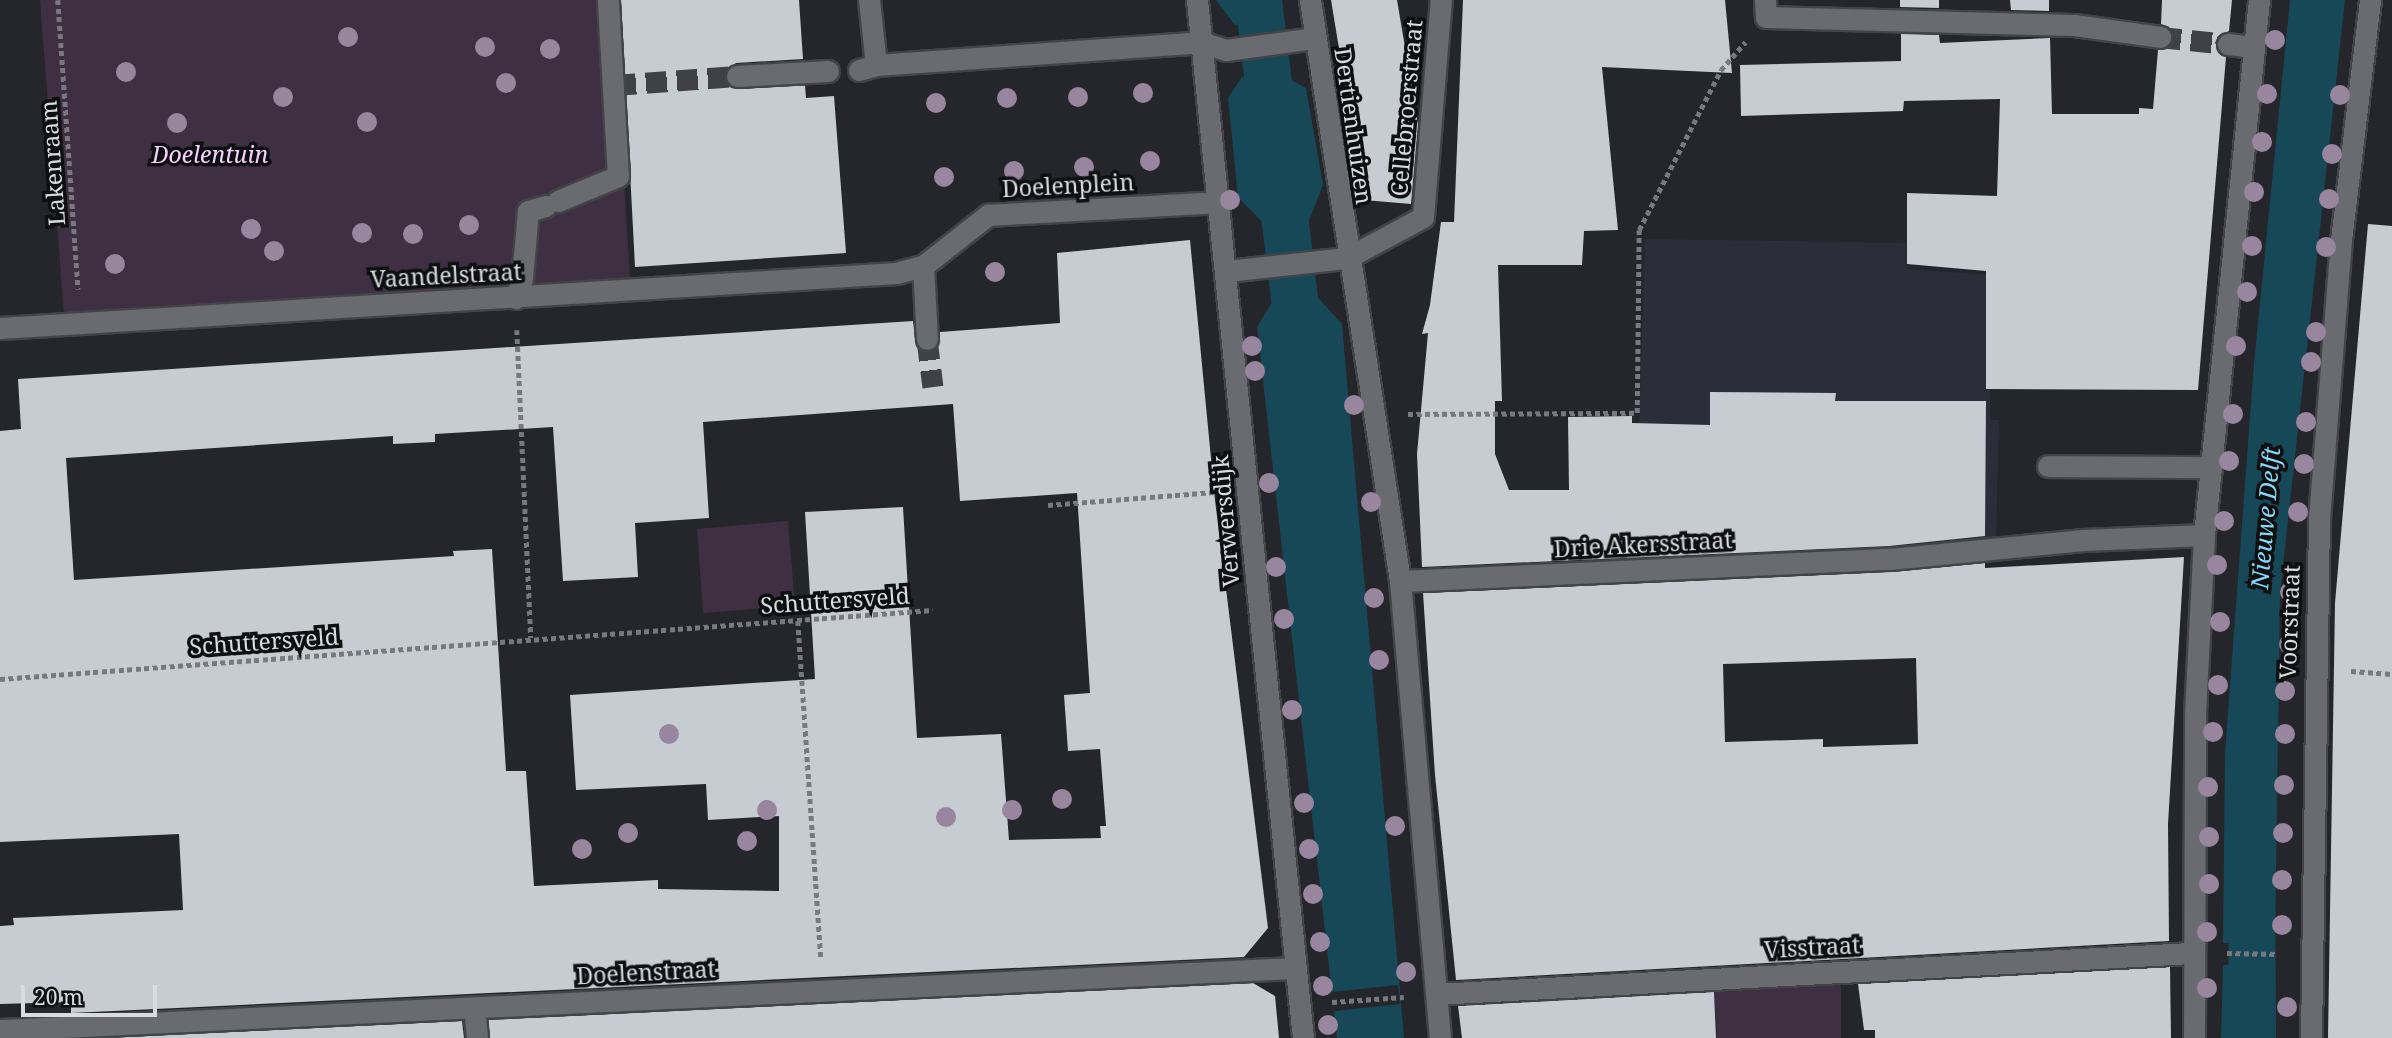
<!DOCTYPE html>
<html>
<head>
<meta charset="utf-8">
<style>
  body { margin:0 }
  #map { position:relative; width:2392px; height:1038px; overflow:hidden; background:#24262b; font-family:"Noto Serif",serif }
  div>[style] { position:absolute }
  .built>* { inset:0; background:#2b2e39 }
  .green>* { inset:0; background:#3f2f42 }
  .water>* { inset:0; background:#174858 }
  .pier>* { inset:0; background:#24262b }
  .canal>* { height:47px; margin:-23.5px; padding:0 23.5px; transform-origin:23.5px; border-radius:23.5px; background:#174858 }
  .building>* { inset:0; background:#c6ccd2 }
  .minor-tunnel>* { height:21px; margin-top:-10.5px; transform-origin:0; background:repeating-linear-gradient(90deg,#3f4146 0 21px,transparent 0 31px) }
  .path>* { height:4.5px; margin-top:-2.25px; transform-origin:0; background:repeating-linear-gradient(90deg,#78797e 0 5px,transparent 0 8.5px) }
  .roads { filter:drop-shadow(2px 0 #424448) drop-shadow(-2px 0 #424448) drop-shadow(0 2px #424448) drop-shadow(0 -2px #424448) }
  .minor>* { height:21px; margin:-10.5px; padding:0 10.5px; transform-origin:10.5px; border-radius:10.5px; background:#696b71 }
  .trees>* { width:20px; height:20px; margin:-10px; border-radius:50%; background:#98859e }
  span { translate:-50% -50%; white-space:nowrap; text-align:center; line-height:1.15; -webkit-text-stroke:7px #0e0f11; paint-order:stroke }
  .street-label { font-size:23px; color:#dadbdf }
  .park-label { font-size:23px; color:#f7d2fd; font-style:italic }
  .water-label { font-size:24px; color:#87d6f3; font-style:italic }
  .scale { position:absolute; left:21px; top:985px; width:136px; height:32px; box-sizing:border-box; border:4px solid #dadbdf; border-top:0; padding-left:9px; font-size:21px; line-height:24px; white-space:nowrap; color:#dadbdf; -webkit-text-stroke:5px #0e0f11; paint-order:stroke }
</style>
</head>
<body>
<div id="map">
  <div class="built">
    <i style="clip-path:polygon(1645px 239px,1906px 243px,1907px 269px,1991px 275px,1990px 420px,1999px 420px,1996px 538px,1836px 553px,1635px 554px)"></i>
  </div>
  <div class="green">
    <i style="clip-path:polygon(40px 0,613px 0,630px 280px,64px 316px)"></i>
    <i style="clip-path:polygon(788px 521px,795px 606px,703px 613px,697px 529px)"></i>
    <i style="clip-path:polygon(1841px 982px,1841px 1038px,1717px 1038px,1714px 989px)"></i>
  </div>
  <div class="water">
    <i style="clip-path:polygon(1216px 0,1280px 0,1269px 20px,1235px 25px)"></i>
    <i style="clip-path:polygon(2290px 0,2345px 0,2280px 593px,2275px 942px,2223px 943px,2225px 753px,2254px 363px)"></i>
    <i style="clip-path:polygon(1276px 72px,1306px 88px,1323px 185px,1305px 231px,1273px 233px,1238px 197px,1228px 98px,1242px 77px)"></i>
    <i style="clip-path:polygon(1310px 289px,1342px 324px,1404px 1038px,1337px 1038px,1257px 327px,1278px 292px)"></i>
    <i style="clip-path:polygon(2275px 964px,2276px 1038px,2221px 1038px,2223px 965px)"></i>
  </div>
  <div class="pier">
    <i style="clip-path:polygon(1398px 985px,1400px 1004px,1334px 1011px,1332px 992px)"></i>
  </div>
  <div class="canal">
    <i style="left:1258px;top:0;width:358px;rotate:83.1deg"></i>
    <i style="left:2251px;top:879px;width:159px;rotate:89.6deg"></i>
  </div>
  <div class="building">
    <i style="clip-path:polygon(621px 0,799px 0,803px 59px,736px 63px,726px 70px,724px 77px,737px 89px,805px 85px,806px 98px,834px 96px,846px 253px,635px 267px)"></i>
    <i style="clip-path:polygon(1331px 0,1397px 0,1418px 124px,1411px 204px,1364px 200px)"></i>
    <i style="clip-path:polygon(1463px 0,1725px 0,1732px 73px,1602px 67px,1618px 230px,1584px 231px,1582px 265px,1498px 265px,1502px 401px,1495px 401px,1495px 454px,1509px 490px,1569px 490px,1568px 417px,1632px 416px,1632px 423px,1710px 425px,1710px 392px,1836px 393px,1835px 401px,1986px 401px,1985px 536px,1889px 546px,1422px 567px,1417px 454px,1428px 333px,1422px 334px,1430px 305px,1441px 222px,1454px 222px)"></i>
    <i style="clip-path:polygon(1900px 0,1939px 0,1939px 8px,1900px 7px)"></i>
    <i style="clip-path:polygon(2010px 0,2049px 0,2049px 11px,2011px 10px)"></i>
    <i style="clip-path:polygon(2162px 0,2232px 0,2229px 31px,2218px 36px,2215px 43px,2226px 57px,2198px 390px,1986px 389px,1986px 271px,1907px 264px,1907px 193px,1997px 196px,2000px 99px,1904px 101px,1903px 111px,1741px 116px,1740px 65px,1901px 61px,1901px 34px,1939px 35px,1940px 43px,2050px 38px,2052px 114px,2139px 114px,2139px 108px,2153px 109px,2158px 50px,2173px 39px,2169px 27px,2161px 24px)"></i>
    <i style="clip-path:polygon(2368px 224px,2392px 226px,2392px 1038px,2328px 1038px,2335px 603px)"></i>
    <i style="clip-path:polygon(evenodd,1190px 240px,1215px 500px,1268px 928px,1244px 957px,71px 1013px,71px 1002px,0 1004px,0 926px,14px 925px,13px 918px,183px 910px,179px 834px,0 842px,0 431px,21px 429px,18px 379px,913px 321px,916px 346px,928px 352px,938px 346px,940px 332px,1060px 323px,1057px 253px,1190px 240px,953px 404px,960px 501px,1077px 493px,1090px 693px,1064px 695px,1068px 751px,1100px 749px,1106px 826px,1100px 826px,1101px 838px,1009px 840px,1001px 734px,917px 738px,903px 507px,805px 512px,815px 679px,570px 695px,576px 790px,706px 784px,708px 820px,779px 816px,779px 891px,658px 889px,658px 880px,534px 886px,526px 771px,506px 771px,492px 549px,453px 551px,454px 556px,74px 580px,66px 458px,393px 436px,393px 444px,435px 442px,435px 434px,553px 427px,563px 581px,638px 577px,635px 523px,709px 518px,703px 422px,953px 404px)"></i>
    <i style="clip-path:polygon(evenodd,2184px 557px,2168px 824px,2169px 941px,1456px 980px,1435px 775px,1423px 593px,1891px 572px,1985px 563px,1985px 568px,2184px 557px,1916px 658px,1918px 744px,1823px 747px,1823px 739px,1725px 742px,1723px 664px,1916px 658px)"></i>
    <i style="clip-path:polygon(2170px 967px,2171px 1038px,1875px 1038px,1875px 1030px,1864px 1030px,1858px 984px)"></i>
    <i style="clip-path:polygon(1253px 983px,1275px 996px,1279px 1038px,490px 1038px,488px 1020px)"></i>
    <i style="clip-path:polygon(1714px 992px,1716px 1038px,1462px 1038px,1458px 1006px)"></i>
    <i style="clip-path:polygon(462px 1021px,464px 1038px,107px 1038px)"></i>
  </div>
  <div class="minor-tunnel">
    <i style="left:2160px;top:37px;width:68px;rotate:5.9deg"></i>
    <i style="left:615px;top:85px;width:122px;rotate:-4.2deg"></i>
    <i style="left:927px;top:339px;width:48px;rotate:82.9deg"></i>
  </div>
  <div class="path">
    <i style="left:58px;top:0;width:290px;rotate:86deg"></i>
    <i style="left:517px;top:330px;width:308px;rotate:87.4deg"></i>
    <i style="left:1408px;top:414px;width:229px;rotate:-0.3deg"></i>
    <i style="left:1637px;top:413px;width:183px;rotate:-89.4deg"></i>
    <i style="left:1639px;top:230px;width:180px;rotate:-62.9deg"></i>
    <i style="left:1721px;top:70px;width:37px;rotate:-49deg"></i>
    <i style="left:1048px;top:505px;width:167px;rotate:-4.5deg"></i>
    <i style="left:798px;top:621px;width:338px;rotate:86.1deg"></i>
    <i style="left:2351px;top:671px;width:41px;rotate:4.2deg"></i>
    <i style="left:0;top:679px;width:935px;rotate:-4.23deg"></i>
    <i style="left:2227px;top:953px;width:51px;rotate:1.1deg"></i>
    <i style="left:1332px;top:1002px;width:72px;rotate:-4deg"></i>
  </div>
  <div class="roads">
    <div class="minor">
      <i style="left:869px;top:0;width:65px;rotate:83.9deg"></i>
      <i style="left:1197px;top:0;width:1043px;rotate:84.17deg"></i>
      <i style="left:1310px;top:0;width:588px;rotate:81.19deg"></i>
      <i style="left:1400px;top:581px;width:459px;rotate:85deg"></i>
      <i style="left:1765px;top:0;width:17px;rotate:87deg"></i>
      <i style="left:1766px;top:17px;width:308px;rotate:1.5deg"></i>
      <i style="left:2074px;top:25px;width:87px;rotate:7.9deg"></i>
      <i style="left:2228px;top:44px;width:26px;rotate:7deg"></i>
      <i style="left:859px;top:70px;width:18px;rotate:-16deg"></i>
      <i style="left:876px;top:65px;width:326px;rotate:-4deg"></i>
      <i style="left:1201px;top:42px;width:26px;rotate:18deg"></i>
      <i style="left:1226px;top:50px;width:90px;rotate:-7.7deg"></i>
      <i style="left:737px;top:76px;width:91px;rotate:-3.1deg"></i>
      <i style="left:558px;top:201px;width:65px;rotate:-22.6deg"></i>
      <i style="left:618px;top:176px;width:176px;rotate:-93.3deg"></i>
      <i style="left:923px;top:266px;width:73px;rotate:86.9deg"></i>
      <i style="left:1227px;top:271px;width:121px;rotate:-6.2deg"></i>
      <i style="left:1347px;top:258px;width:86px;rotate:-28.3deg"></i>
      <i style="left:1423px;top:217px;width:218px;rotate:-85.3deg"></i>
      <i style="left:516px;top:298px;width:21px;rotate:-73deg"></i>
      <i style="left:522px;top:278px;width:67px;rotate:-84.9deg"></i>
      <i style="left:528px;top:211px;width:18px;rotate:-16deg"></i>
      <i style="left:0;top:328px;width:898px;rotate:-3.51deg"></i>
      <i style="left:896px;top:273px;width:28px;rotate:-15deg"></i>
      <i style="left:923px;top:266px;width:83px;rotate:-38.1deg"></i>
      <i style="left:988px;top:215px;width:231px;rotate:-3.2deg"></i>
      <i style="left:2048px;top:466px;width:163px;rotate:0.4deg"></i>
      <i style="left:1400px;top:581px;width:490px;rotate:-2.6deg"></i>
      <i style="left:1890px;top:559px;width:194px;rotate:-5.6deg"></i>
      <i style="left:2083px;top:540px;width:121px;rotate:-2.4deg"></i>
      <i style="left:1436px;top:994px;width:756px;rotate:-3.11deg"></i>
      <i style="left:474px;top:1008px;width:30px;rotate:84deg"></i>
      <i style="left:0;top:1030px;width:1295px;rotate:-2.74deg"></i>
      <i style="left:2194px;top:1038px;width:324px;rotate:-89.8deg"></i>
      <i style="left:2195px;top:714px;width:179px;rotate:-87.1deg"></i>
      <i style="left:2204px;top:535px;width:538px;rotate:-84.13deg"></i>
      <i style="left:2311px;top:1038px;width:519px;rotate:-89.12deg"></i>
      <i style="left:2319px;top:519px;width:280px;rotate:-85.5deg"></i>
      <i style="left:2341px;top:240px;width:242px;rotate:-83.1deg"></i>
    </div>
  </div>
  <div class="trees">
    <i style="left:348px;top:37px"></i>
    <i style="left:2275px;top:40px"></i>
    <i style="left:485px;top:47px"></i>
    <i style="left:550px;top:49px"></i>
    <i style="left:126px;top:72px"></i>
    <i style="left:506px;top:83px"></i>
    <i style="left:1143px;top:93px"></i>
    <i style="left:2267px;top:94px"></i>
    <i style="left:2340px;top:95px"></i>
    <i style="left:283px;top:97px"></i>
    <i style="left:1078px;top:97px"></i>
    <i style="left:1007px;top:98px"></i>
    <i style="left:936px;top:103px"></i>
    <i style="left:367px;top:122px"></i>
    <i style="left:177px;top:123px"></i>
    <i style="left:2262px;top:142px"></i>
    <i style="left:2332px;top:154px"></i>
    <i style="left:1150px;top:161px"></i>
    <i style="left:1084px;top:167px"></i>
    <i style="left:1014px;top:171px"></i>
    <i style="left:944px;top:177px"></i>
    <i style="left:2254px;top:192px"></i>
    <i style="left:2329px;top:199px"></i>
    <i style="left:1230px;top:200px"></i>
    <i style="left:469px;top:225px"></i>
    <i style="left:251px;top:229px"></i>
    <i style="left:362px;top:233px"></i>
    <i style="left:413px;top:234px"></i>
    <i style="left:2252px;top:246px"></i>
    <i style="left:2326px;top:247px"></i>
    <i style="left:274px;top:251px"></i>
    <i style="left:115px;top:264px"></i>
    <i style="left:995px;top:272px"></i>
    <i style="left:2247px;top:292px"></i>
    <i style="left:2316px;top:332px"></i>
    <i style="left:1252px;top:346px"></i>
    <i style="left:2236px;top:346px"></i>
    <i style="left:2311px;top:362px"></i>
    <i style="left:1255px;top:371px"></i>
    <i style="left:1354px;top:405px"></i>
    <i style="left:2233px;top:414px"></i>
    <i style="left:2306px;top:422px"></i>
    <i style="left:2229px;top:461px"></i>
    <i style="left:2304px;top:464px"></i>
    <i style="left:1269px;top:483px"></i>
    <i style="left:1371px;top:502px"></i>
    <i style="left:2298px;top:512px"></i>
    <i style="left:2224px;top:521px"></i>
    <i style="left:2217px;top:565px"></i>
    <i style="left:1276px;top:567px"></i>
    <i style="left:2290px;top:592px"></i>
    <i style="left:1374px;top:598px"></i>
    <i style="left:1284px;top:619px"></i>
    <i style="left:2220px;top:622px"></i>
    <i style="left:2289px;top:644px"></i>
    <i style="left:1379px;top:660px"></i>
    <i style="left:2218px;top:685px"></i>
    <i style="left:2285px;top:691px"></i>
    <i style="left:1292px;top:710px"></i>
    <i style="left:2213px;top:732px"></i>
    <i style="left:669px;top:734px"></i>
    <i style="left:2285px;top:734px"></i>
    <i style="left:2284px;top:785px"></i>
    <i style="left:2208px;top:787px"></i>
    <i style="left:1062px;top:799px"></i>
    <i style="left:1304px;top:803px"></i>
    <i style="left:767px;top:810px"></i>
    <i style="left:1012px;top:810px"></i>
    <i style="left:946px;top:817px"></i>
    <i style="left:1395px;top:826px"></i>
    <i style="left:628px;top:833px"></i>
    <i style="left:2283px;top:833px"></i>
    <i style="left:2209px;top:837px"></i>
    <i style="left:747px;top:841px"></i>
    <i style="left:582px;top:849px"></i>
    <i style="left:1309px;top:849px"></i>
    <i style="left:2282px;top:880px"></i>
    <i style="left:2209px;top:884px"></i>
    <i style="left:1313px;top:894px"></i>
    <i style="left:2282px;top:925px"></i>
    <i style="left:2207px;top:932px"></i>
    <i style="left:1320px;top:942px"></i>
    <i style="left:1406px;top:972px"></i>
    <i style="left:1323px;top:986px"></i>
    <i style="left:2207px;top:988px"></i>
    <i style="left:2287px;top:1007px"></i>
    <i style="left:1328px;top:1025px"></i>
  </div>
  <div class="street-label">
    <span style="left:1406px;top:108px;rotate:-85deg">Cellebroerstraat</span>
    <span style="left:1354px;top:126px;rotate:82deg">Dertienhuizen</span>
    <span style="left:52px;top:163px;rotate:-94deg">Lakenraam</span>
    <span style="left:1068px;top:185px;rotate:-3deg">Doelenplein</span>
    <span style="left:446px;top:275px;rotate:-3deg">Vaandelstraat</span>
    <span style="left:1225px;top:521px;rotate:-95deg">Verwersdijk</span>
    <span style="left:1643px;top:544px;rotate:-3deg">Drie Akersstraat</span>
    <span style="left:835px;top:600px;rotate:-4deg">Schuttersveld</span>
    <span style="left:2289px;top:622px;rotate:-88deg">Voorstraat</span>
    <span style="left:264px;top:641px;rotate:-4deg">Schuttersveld</span>
    <span style="left:1812px;top:947px;rotate:-3deg">Visstraat</span>
    <span style="left:646px;top:972px;rotate:-3deg">Doelenstraat</span>
  </div>
  <div class="park-label">
    <span style="left:210px;top:154px">Doelentuin</span>
  </div>
  <div class="water-label">
    <span style="left:2265px;top:518px;rotate:-85deg">Nieuwe Delft</span>
  </div>
  <div class="scale">20 m</div>
</div>
</body>
</html>
